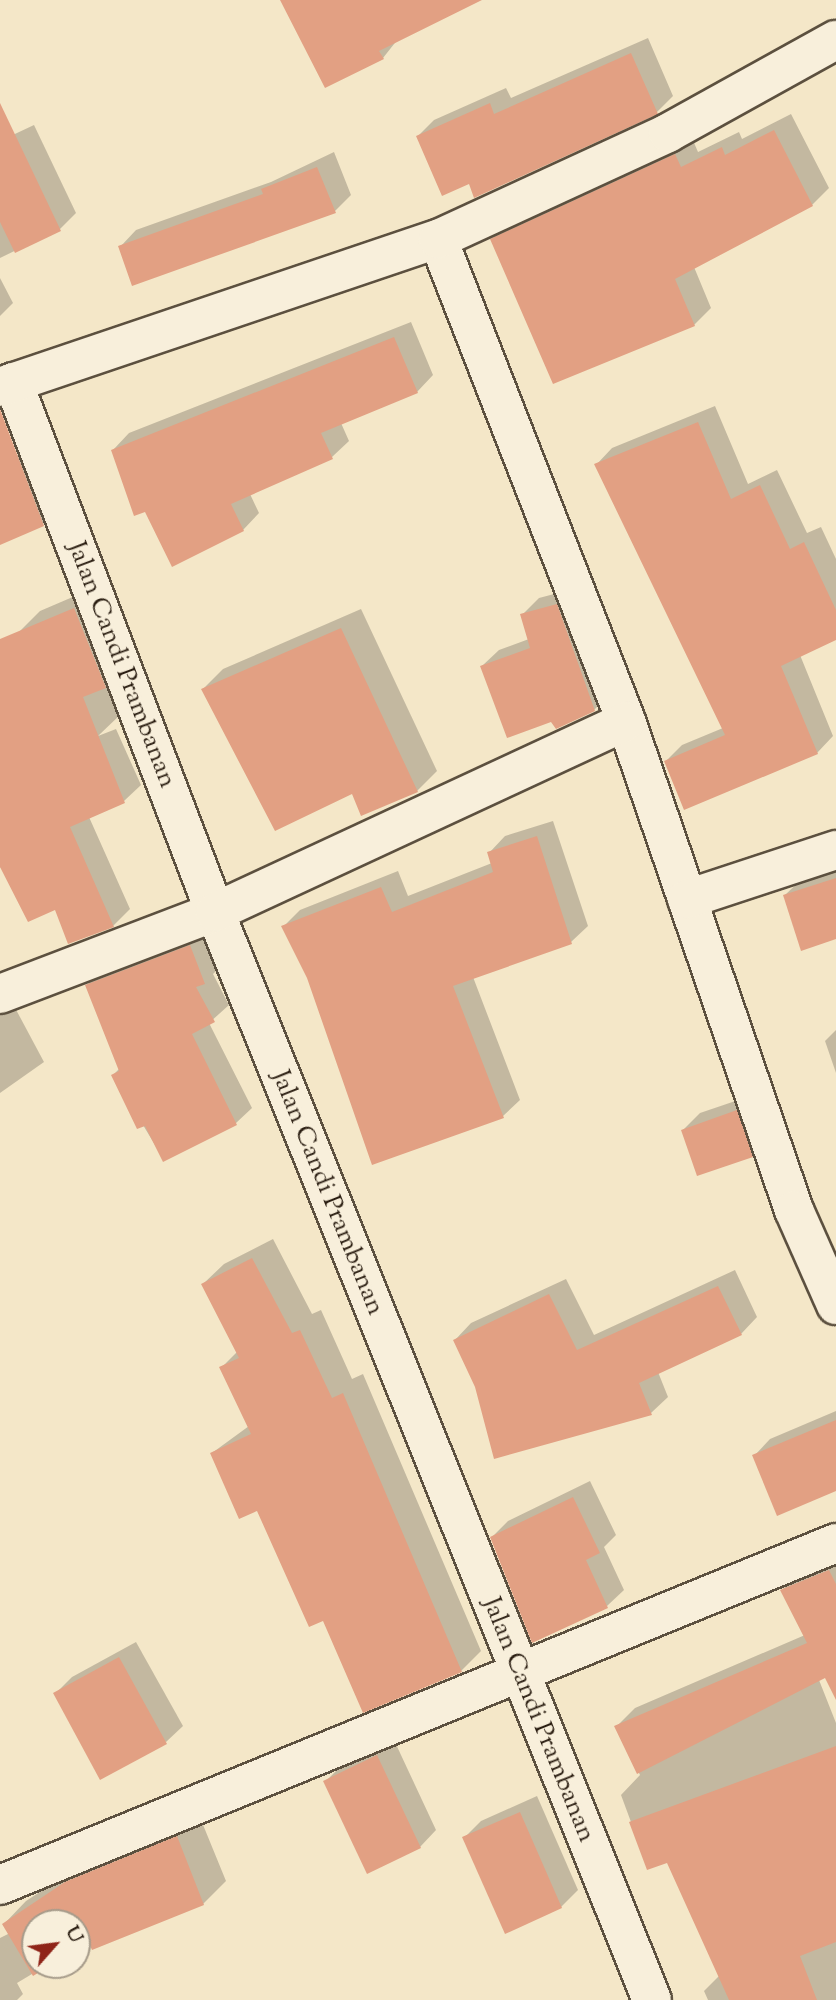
<!DOCTYPE html>
<html>
<head>
<meta charset="utf-8">
<style>
  body { margin:0 }
  #map { position:relative; width:836px; height:2000px; overflow:hidden; background:#f4e7c8; font-family:"Sorts Mill Goudy",serif }
  div>[style] { position:absolute }
  .shadow>* { inset:0; background:#0003 }
  .building>* { inset:0; background:#e2a083 }
  .roads { filter:drop-shadow(2px 0 #5c503f) drop-shadow(-2px 0 #5c503f) drop-shadow(0 2px #5c503f) drop-shadow(0 -2px #5c503f) }
  .minor>* { height:38px; margin:-19px; padding:0 19px; transform-origin:19px; border-radius:19px; background:#f8efdb }
  span { translate:-50% -50%; white-space:nowrap; text-align:center; line-height:1.15; -webkit-text-stroke:6px #f8efdb; paint-order:stroke }
  .street-label { font-size:26px; color:#2a1d11 }
  .north { position:absolute; left:21px; top:1909px; width:70px; height:70px; box-sizing:border-box; background:#f8efdb; border:2px solid #a69b8a; border-radius:50%; rotate:62deg; font-size:19px; font-weight:700; line-height:28px; text-align:center; color:#2a1d11 }
  .north::after { content:''; display:block; margin:auto; width:24px; height:32px; background:#8f2418; clip-path:polygon(50% 0,100% 100%,50% 72%,0 100%) }
</style>
</head>
<body>
<div id="map">
  <div class="shadow">
    <i style="clip-path:polygon(284px 0,465px 0,398px 39px,383px 58px)"></i>
    <i style="clip-path:polygon(648px 38px,673px 96px,657px 112px,470px 182px,418px 136px,434px 120px,506px 88px,511px 98px)"></i>
    <i style="clip-path:polygon(791px 114px,829px 188px,812px 205px,694px 267px,711px 308px,694px 325px,492px 239px,509px 223px,692px 138px,698px 152px,739px 132px,742px 139px)"></i>
    <i style="clip-path:polygon(34px 125px,76px 213px,60px 229px,0 258px,0 141px)"></i>
    <i style="clip-path:polygon(334px 152px,351px 195px,335px 211px,120px 247px,136px 230px,271px 182px)"></i>
    <i style="clip-path:polygon(0 278px,13px 303px,0 316px)"></i>
    <i style="clip-path:polygon(411px 322px,433px 375px,417px 392px,341px 423px,349px 441px,332px 457px,250px 494px,259px 513px,243px 530px,113px 450px,129px 433px)"></i>
    <i style="clip-path:polygon(715px 406px,748px 484px,777px 470px,807px 533px,821px 527px,836px 559px,836px 638px,800px 655px,833px 736px,817px 753px,666px 761px,682px 745px,723px 728px,596px 465px,612px 448px)"></i>
    <i style="clip-path:polygon(37px 447px,60px 508px,43px 524px,0 543px,0 462px)"></i>
    <i style="clip-path:polygon(96px 587px,121px 714px,98px 736px,116px 729px,141px 785px,124px 801px,89px 817px,130px 909px,113px 926px,56px 908px,0 867px,0 741px,18px 633px,40px 611px)"></i>
    <i style="clip-path:polygon(573px 589px,611px 693px,594px 710px,552px 720px,482px 666px,499px 650px,529px 639px,522px 615px,539px 598px)"></i>
    <i style="clip-path:polygon(361px 609px,437px 771px,417px 791px,353px 792px,203px 689px,223px 669px)"></i>
    <i style="clip-path:polygon(553px 821px,588px 926px,571px 942px,473px 977px,520px 1100px,503px 1116px,373px 1163px,309px 977px,284px 926px,300px 910px,398px 871px,408px 896px,492px 863px,489px 853px,505px 836px)"></i>
    <i style="clip-path:polygon(836px 866px,836px 937px,785px 895px,805px 876px)"></i>
    <i style="clip-path:polygon(205px 931px,220px 967px,213px 974px,229px 1005px,209px 1023px,252px 1108px,236px 1123px,164px 1160px,113px 1075px,120px 1068px,87px 985px,102px 970px)"></i>
    <i style="clip-path:polygon(13px 1004px,44px 1062px,0 1093px,0 1010px)"></i>
    <i style="clip-path:polygon(836px 1030px,836px 1073px,825px 1041px)"></i>
    <i style="clip-path:polygon(753px 1095px,768px 1139px,752px 1155px,683px 1130px,700px 1113px)"></i>
    <i style="clip-path:polygon(273px 1239px,312px 1314px,321px 1310px,352px 1379px,363px 1374px,481px 1651px,461px 1671px,323px 1618px,258px 1509px,212px 1453px,249px 1426px,221px 1368px,237px 1352px,203px 1284px,224px 1264px)"></i>
    <i style="clip-path:polygon(735px 1270px,757px 1317px,741px 1334px,658px 1372px,668px 1397px,651px 1413px,477px 1387px,455px 1340px,471px 1323px,566px 1279px,594px 1335px)"></i>
    <i style="clip-path:polygon(836px 1411px,836px 1490px,754px 1456px,770px 1439px)"></i>
    <i style="clip-path:polygon(590px 1481px,616px 1535px,604px 1547px,624px 1590px,607px 1606px,492px 1537px,508px 1521px)"></i>
    <i style="clip-path:polygon(836px 1557px,836px 1685px,831px 1675px,819px 1680px,836px 1723px,836px 2000px,708px 2000px,704px 1991px,720px 1975px,668px 1860px,648px 1868px,621px 1795px,640px 1775px,616px 1727px,635px 1708px,805px 1635px,782px 1590px,800px 1571px)"></i>
    <i style="clip-path:polygon(136px 1642px,183px 1726px,166px 1742px,55px 1694px,72px 1677px)"></i>
    <i style="clip-path:polygon(394px 1740px,436px 1830px,420px 1847px,325px 1782px,342px 1765px)"></i>
    <i style="clip-path:polygon(537px 1796px,578px 1890px,561px 1907px,506px 1931px,464px 1838px,481px 1821px)"></i>
    <i style="clip-path:polygon(199px 1815px,226px 1881px,203px 1904px,77px 1947px,77px 1923px,35px 1923px,35px 1965px,47px 1965px,17px 1983px,23px 1994px,17px 2000px,0 2000px,0 1938px,10px 1933px,4px 1924px,26px 1901px,89px 1860px)"></i>
  </div>
  <div class="building">
    <i style="clip-path:polygon(280px 0,482px 0,379px 51px,384px 59px,325px 88px)"></i>
    <i style="clip-path:polygon(631px 53px,658px 114px,474px 198px,469px 184px,442px 196px,416px 136px,490px 103px,494px 114px)"></i>
    <i style="clip-path:polygon(0 103px,61px 231px,15px 253px,0 222px)"></i>
    <i style="clip-path:polygon(774px 130px,813px 206px,675px 279px,695px 326px,553px 384px,490px 239px,675px 154px,681px 167px,722px 147px,725px 155px)"></i>
    <i style="clip-path:polygon(317px 167px,336px 213px,132px 286px,118px 246px,263px 194px,261px 189px)"></i>
    <i style="clip-path:polygon(394px 337px,418px 393px,321px 433px,333px 459px,231px 504px,244px 531px,172px 567px,145px 512px,134px 516px,111px 450px)"></i>
    <i style="clip-path:polygon(0 409px,44px 526px,0 545px)"></i>
    <i style="clip-path:polygon(698px 422px,731px 499px,760px 485px,790px 549px,804px 542px,836px 610px,836px 640px,781px 666px,818px 754px,684px 810px,664px 761px,725px 735px,594px 464px)"></i>
    <i style="clip-path:polygon(557px 604px,595px 711px,556px 729px,551px 722px,507px 738px,480px 666px,530px 648px,520px 614px)"></i>
    <i style="clip-path:polygon(74px 608px,106px 688px,83px 697px,125px 803px,70px 827px,114px 927px,68px 944px,55px 910px,28px 922px,0 867px,0 639px)"></i>
    <i style="clip-path:polygon(341px 628px,418px 792px,361px 816px,352px 794px,275px 831px,201px 689px)"></i>
    <i style="clip-path:polygon(537px 836px,572px 944px,453px 986px,504px 1118px,372px 1165px,307px 978px,281px 926px,381px 887px,392px 912px,493px 872px,487px 852px)"></i>
    <i style="clip-path:polygon(836px 878px,836px 939px,801px 951px,783px 895px)"></i>
    <i style="clip-path:polygon(190px 945px,205px 984px,196px 987px,215px 1022px,192px 1034px,237px 1125px,163px 1162px,145px 1126px,137px 1129px,111px 1075px,119px 1071px,85px 985px)"></i>
    <i style="clip-path:polygon(737px 1110px,753px 1157px,697px 1176px,681px 1130px)"></i>
    <i style="clip-path:polygon(252px 1258px,292px 1333px,300px 1330px,332px 1398px,343px 1393px,462px 1672px,363px 1713px,323px 1621px,309px 1627px,257px 1511px,239px 1519px,210px 1453px,251px 1434px,219px 1367px,239px 1358px,201px 1284px)"></i>
    <i style="clip-path:polygon(718px 1286px,742px 1335px,639px 1383px,652px 1415px,494px 1459px,475px 1387px,453px 1340px,549px 1294px,577px 1350px)"></i>
    <i style="clip-path:polygon(836px 1420px,836px 1491px,777px 1516px,752px 1455px)"></i>
    <i style="clip-path:polygon(573px 1497px,600px 1553px,586px 1560px,608px 1608px,532px 1643px,490px 1537px)"></i>
    <i style="clip-path:polygon(829px 1570px,836px 1584px,836px 1700px,825px 1678px,637px 1774px,614px 1726px,807px 1643px,780px 1590px)"></i>
    <i style="clip-path:polygon(119px 1657px,167px 1744px,100px 1780px,53px 1693px)"></i>
    <i style="clip-path:polygon(836px 1746px,836px 1942px,800px 1956px,817px 2000px,729px 2000px,667px 1863px,647px 1870px,629px 1822px)"></i>
    <i style="clip-path:polygon(377px 1755px,421px 1848px,367px 1874px,323px 1781px)"></i>
    <i style="clip-path:polygon(520px 1812px,562px 1908px,505px 1934px,462px 1837px)"></i>
    <i style="clip-path:polygon(177px 1836px,204px 1905px,92px 1950px,89px 1943px,77px 1949px,77px 1923px,35px 1923px,35px 1965px,51px 1965px,33px 1976px,2px 1924px,65px 1882px)"></i>
  </div>
  <div class="roads">
    <div class="minor">
      <i style="left:438px;top:239px;width:517px;rotate:68.69deg"></i>
      <i style="left:626px;top:721px;width:517px;rotate:71.04deg"></i>
      <i style="left:794px;top:1210px;width:104px;rotate:66.1deg"></i>
      <i style="left:13px;top:382px;width:567px;rotate:69.14deg"></i>
      <i style="left:215px;top:912px;width:1172px;rotate:68.12deg"></i>
      <i style="left:0;top:387px;width:462px;rotate:-18.7deg"></i>
      <i style="left:438px;top:239px;width:253px;rotate:-24.7deg"></i>
      <i style="left:668px;top:133px;width:192px;rotate:-29deg"></i>
      <i style="left:687px;top:899px;width:157px;rotate:-18.2deg"></i>
      <i style="left:0;top:994px;width:230px;rotate:-20.9deg"></i>
      <i style="left:215px;top:912px;width:453px;rotate:-24.9deg"></i>
      <i style="left:0;top:1885px;width:903px;rotate:-22.25deg"></i>
    </div>
  </div>
  <div class="street-label">
    <span style="left:121px;top:665px;rotate:69deg">Jalan Candi Prambanan</span>
    <span style="left:327px;top:1193px;rotate:68deg">Jalan Candi Prambanan</span>
    <span style="left:538px;top:1720px;rotate:68deg">Jalan Candi Prambanan</span>
  </div>
  <div class="north">U</div>
</div>
</body>
</html>
